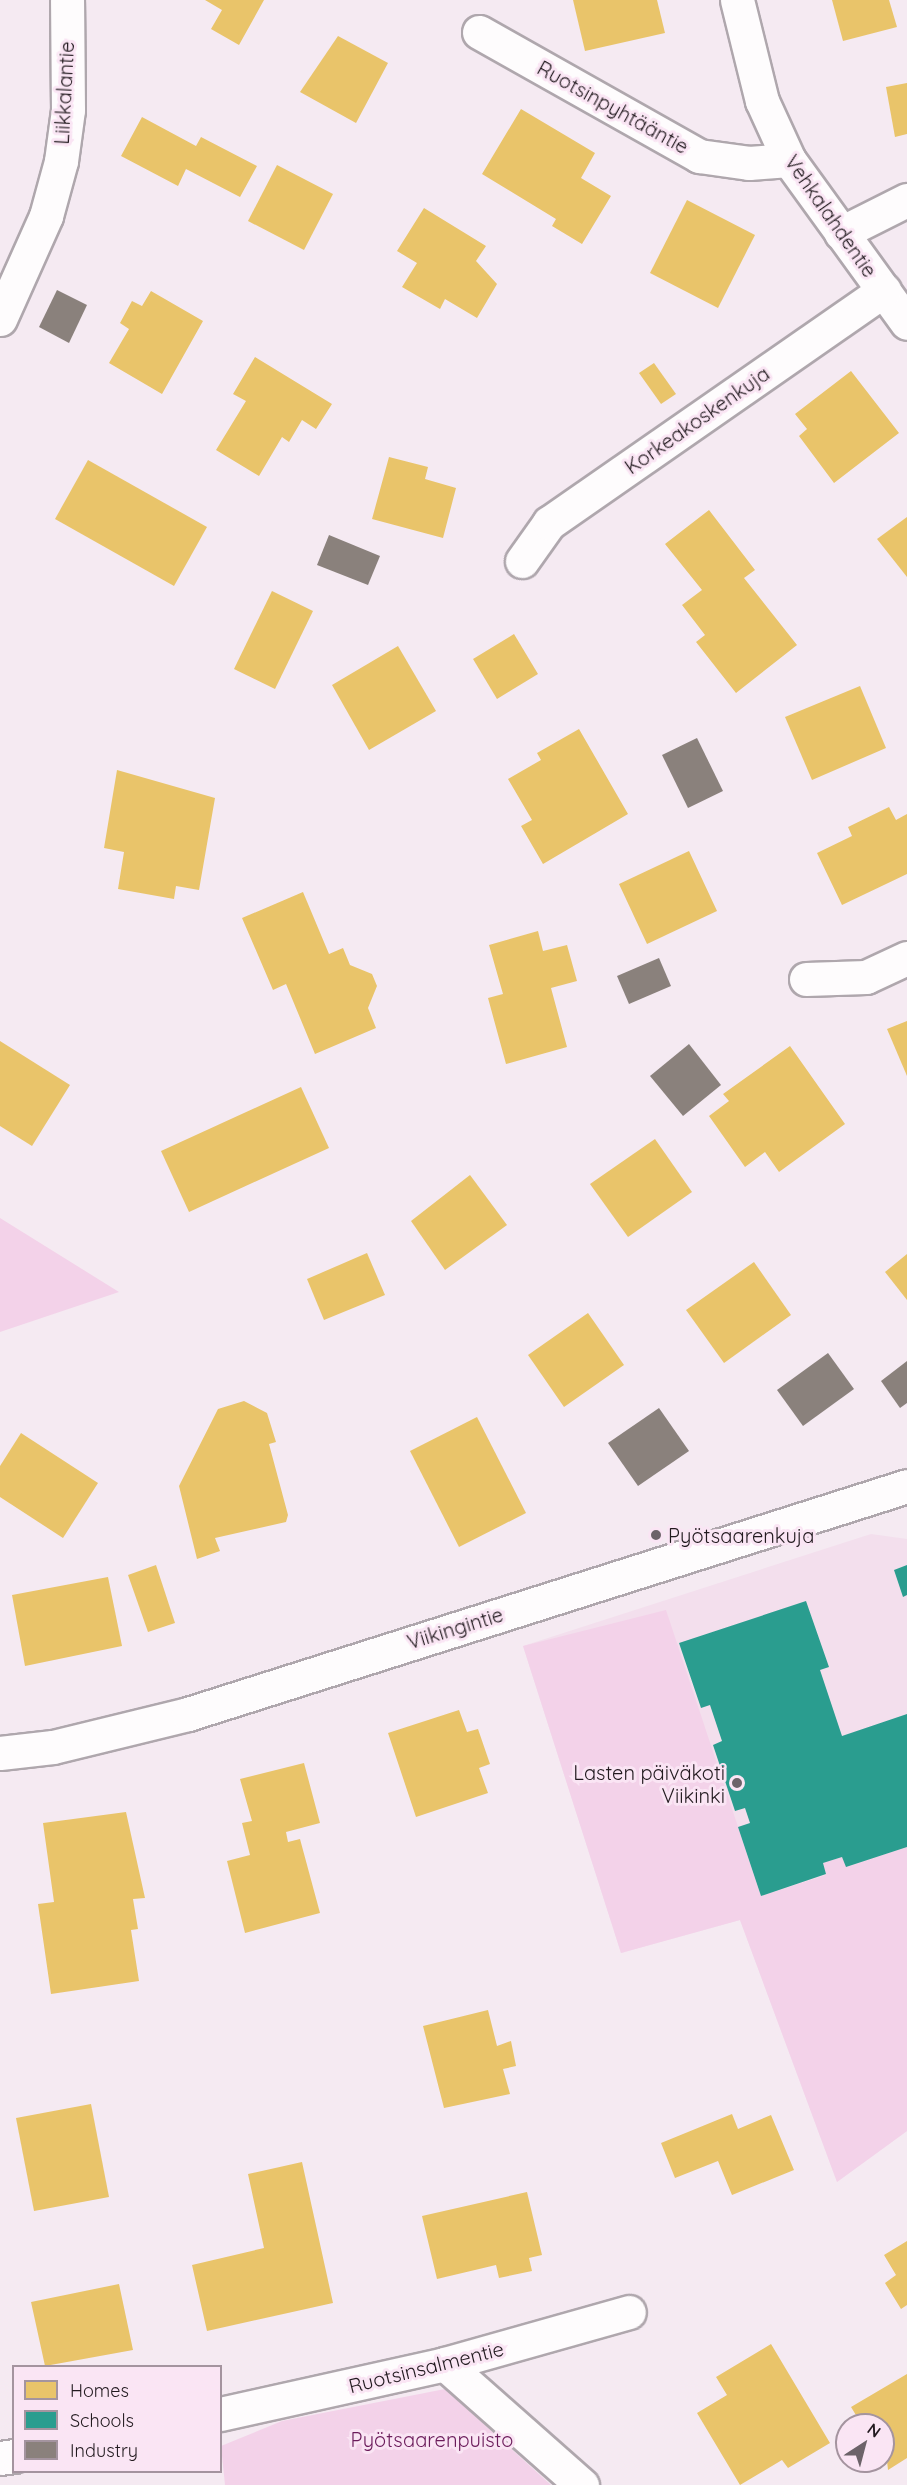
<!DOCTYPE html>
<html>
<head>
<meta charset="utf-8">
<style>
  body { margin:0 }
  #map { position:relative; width:907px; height:2485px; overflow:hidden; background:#f5eaf2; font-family:Quicksand,sans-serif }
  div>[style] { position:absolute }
  .built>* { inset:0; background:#f3dfed }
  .green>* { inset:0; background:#f3d2e9 }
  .homes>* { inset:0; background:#e9c46a }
  .schools>* { inset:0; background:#2a9d8f }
  .industry>* { inset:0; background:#8a817c }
  .roads { filter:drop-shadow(2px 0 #afa7ad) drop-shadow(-2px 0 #afa7ad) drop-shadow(0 2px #afa7ad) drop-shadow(0 -2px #afa7ad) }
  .street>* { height:33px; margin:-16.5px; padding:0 16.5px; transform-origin:16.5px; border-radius:16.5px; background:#fefcfd }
  .secondary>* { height:33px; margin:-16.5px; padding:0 16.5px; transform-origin:16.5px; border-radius:16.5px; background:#fefcfd }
  .dots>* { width:16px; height:16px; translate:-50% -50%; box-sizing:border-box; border:3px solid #fae5f4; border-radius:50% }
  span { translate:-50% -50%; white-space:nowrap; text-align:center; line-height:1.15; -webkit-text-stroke:6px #fae5f4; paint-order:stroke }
  .street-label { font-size:20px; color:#221a1f }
  .poi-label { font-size:20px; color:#221a1f }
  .left { translate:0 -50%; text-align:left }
  .right { translate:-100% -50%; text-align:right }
  .park-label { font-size:20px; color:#6b1c5b }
  .legend { position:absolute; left:12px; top:2365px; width:210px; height:108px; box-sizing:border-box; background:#fae5f4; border:2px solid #a4949f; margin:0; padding:8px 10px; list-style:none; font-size:18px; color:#221a1f }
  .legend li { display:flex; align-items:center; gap:12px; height:30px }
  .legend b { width:30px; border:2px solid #a4949f }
  .north { position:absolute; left:835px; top:2413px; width:60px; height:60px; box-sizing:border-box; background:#fae5f4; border:2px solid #a4949f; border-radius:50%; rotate:36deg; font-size:16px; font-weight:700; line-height:24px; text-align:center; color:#221a1f }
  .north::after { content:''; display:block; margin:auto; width:21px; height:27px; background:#6c6369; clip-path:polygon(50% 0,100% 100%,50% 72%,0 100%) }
</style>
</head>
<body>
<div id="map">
  <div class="built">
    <i style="clip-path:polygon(871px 1534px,907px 1539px,907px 2131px,837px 2182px,740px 1920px,621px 1953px,523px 1646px)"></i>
  </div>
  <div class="green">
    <i style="clip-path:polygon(0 1218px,119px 1292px,0 1332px)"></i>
    <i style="clip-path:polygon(666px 1610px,761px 1896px,826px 1875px,823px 1863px,842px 1857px,847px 1867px,907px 1847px,907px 2131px,837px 2182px,740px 1920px,621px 1953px,523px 1646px)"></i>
    <i style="clip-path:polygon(445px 2389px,551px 2485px,225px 2485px,221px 2446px,282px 2421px)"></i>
  </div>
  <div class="homes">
    <i style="clip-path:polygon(205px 0,264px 0,239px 45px,211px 29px,222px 10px)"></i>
    <i style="clip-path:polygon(573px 0,657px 0,665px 33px,585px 51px)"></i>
    <i style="clip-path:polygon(832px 0,889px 0,897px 27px,843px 41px)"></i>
    <i style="clip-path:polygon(338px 36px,388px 63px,356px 123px,300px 92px)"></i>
    <i style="clip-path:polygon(907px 83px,907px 134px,895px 137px,886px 87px)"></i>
    <i style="clip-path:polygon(521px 109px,595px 153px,581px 178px,611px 196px,582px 244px,552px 226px,556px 219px,482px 174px)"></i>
    <i style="clip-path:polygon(142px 117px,196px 146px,201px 137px,257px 166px,240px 197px,186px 169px,178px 186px,121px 156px)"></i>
    <i style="clip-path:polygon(277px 165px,333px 194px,304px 250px,248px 221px)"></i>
    <i style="clip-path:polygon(687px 200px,755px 235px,718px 308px,650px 273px)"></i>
    <i style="clip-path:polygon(424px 208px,486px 246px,476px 261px,497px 284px,477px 318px,445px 299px,440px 309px,402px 287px,417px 263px,397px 251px)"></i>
    <i style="clip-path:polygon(151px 291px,203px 321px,162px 394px,109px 363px,129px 329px,120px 323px,132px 301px,142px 306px)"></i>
    <i style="clip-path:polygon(255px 357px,332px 404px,316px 429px,302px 420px,289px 442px,282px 437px,259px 476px,216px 450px,246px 401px,233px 394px)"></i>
    <i style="clip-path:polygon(654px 363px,676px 394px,661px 404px,639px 373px)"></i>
    <i style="clip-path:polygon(851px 371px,899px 433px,834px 483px,799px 436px,807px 429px,795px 414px)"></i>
    <i style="clip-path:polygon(389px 457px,428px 467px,425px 479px,456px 488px,443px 538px,372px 519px)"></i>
    <i style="clip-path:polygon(88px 460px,207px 527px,174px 586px,55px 519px)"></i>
    <i style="clip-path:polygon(709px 510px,755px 570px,744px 578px,797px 645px,736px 693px,696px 642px,705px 635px,682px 605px,702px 590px,665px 544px)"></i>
    <i style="clip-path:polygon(907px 517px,907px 577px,877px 539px)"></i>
    <i style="clip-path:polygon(272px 591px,313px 611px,275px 689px,234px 669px)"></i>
    <i style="clip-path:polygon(514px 634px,538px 674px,497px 699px,473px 659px)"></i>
    <i style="clip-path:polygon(398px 646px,436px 711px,369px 750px,332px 685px)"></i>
    <i style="clip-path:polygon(860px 686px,886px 748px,812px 780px,785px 717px)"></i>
    <i style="clip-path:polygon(579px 729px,628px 814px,543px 864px,521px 826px,532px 820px,508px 779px,541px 760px,537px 753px)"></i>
    <i style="clip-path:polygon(117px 770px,215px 798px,199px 890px,176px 886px,174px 899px,118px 889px,124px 852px,104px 848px)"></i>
    <i style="clip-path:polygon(889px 807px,896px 820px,907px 814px,907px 874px,842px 905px,817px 853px,852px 836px,848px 827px)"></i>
    <i style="clip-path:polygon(689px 851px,717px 911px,647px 944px,619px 884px)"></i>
    <i style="clip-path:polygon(303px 892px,329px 954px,343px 948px,350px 965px,372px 974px,377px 986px,368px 1008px,376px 1028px,315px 1054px,286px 984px,273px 990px,242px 918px)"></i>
    <i style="clip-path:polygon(538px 931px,543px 951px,567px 945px,577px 981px,551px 988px,567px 1047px,506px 1064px,488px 998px,503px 994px,489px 945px)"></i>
    <i style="clip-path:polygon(907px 1021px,907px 1076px,887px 1029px)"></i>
    <i style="clip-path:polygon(0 1041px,70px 1085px,32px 1146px,0 1126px)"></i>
    <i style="clip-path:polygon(790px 1046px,845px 1124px,779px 1172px,765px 1152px,745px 1167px,709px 1116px,729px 1101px,723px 1094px)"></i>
    <i style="clip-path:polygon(301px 1087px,329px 1148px,189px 1212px,161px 1151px)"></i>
    <i style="clip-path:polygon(655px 1139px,692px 1192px,628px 1237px,590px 1184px)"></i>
    <i style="clip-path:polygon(470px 1175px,507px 1225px,445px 1270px,411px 1221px)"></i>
    <i style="clip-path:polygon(367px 1253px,385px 1295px,324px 1320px,307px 1279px)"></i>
    <i style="clip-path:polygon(907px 1254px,907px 1300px,885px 1272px)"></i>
    <i style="clip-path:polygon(754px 1262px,791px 1315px,724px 1363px,686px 1310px)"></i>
    <i style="clip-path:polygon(588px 1313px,624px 1365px,564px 1407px,528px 1355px)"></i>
    <i style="clip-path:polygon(244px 1401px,267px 1413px,276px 1442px,269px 1444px,288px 1515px,286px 1522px,215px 1538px,220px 1551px,197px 1559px,179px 1486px,218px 1409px)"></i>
    <i style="clip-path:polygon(477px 1417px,526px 1513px,459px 1547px,410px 1451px)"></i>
    <i style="clip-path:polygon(21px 1433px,98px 1483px,63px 1538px,0 1497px,0 1466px)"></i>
    <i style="clip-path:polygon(156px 1565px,175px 1623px,148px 1632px,128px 1575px)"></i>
    <i style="clip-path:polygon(108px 1577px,122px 1646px,25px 1666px,12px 1595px)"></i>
    <i style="clip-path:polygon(459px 1710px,467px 1732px,478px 1729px,490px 1764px,479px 1768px,488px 1793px,416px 1817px,388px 1733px)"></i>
    <i style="clip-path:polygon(304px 1763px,320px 1823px,286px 1832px,288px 1842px,300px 1839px,320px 1913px,245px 1933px,227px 1861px,250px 1855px,242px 1823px,252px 1821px,240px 1779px)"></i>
    <i style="clip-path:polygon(126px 1812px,145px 1898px,133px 1899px,138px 1929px,131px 1930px,139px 1981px,51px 1994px,38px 1904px,54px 1902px,43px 1823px)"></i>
    <i style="clip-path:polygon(488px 2010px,497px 2046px,511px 2041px,516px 2066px,503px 2069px,510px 2094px,444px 2108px,423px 2026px)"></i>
    <i style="clip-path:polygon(91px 2104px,109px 2197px,34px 2211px,16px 2118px)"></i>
    <i style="clip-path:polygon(732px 2114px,738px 2129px,771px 2115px,794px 2170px,732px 2195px,718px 2161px,675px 2178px,661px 2143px)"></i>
    <i style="clip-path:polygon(302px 2162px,333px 2303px,207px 2331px,192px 2265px,264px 2248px,248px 2174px)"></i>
    <i style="clip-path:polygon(527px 2192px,542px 2255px,529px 2258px,532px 2271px,499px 2278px,496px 2265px,437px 2279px,422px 2216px)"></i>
    <i style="clip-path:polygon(907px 2241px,907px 2305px,901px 2309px,885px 2283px,896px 2275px,884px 2255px)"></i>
    <i style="clip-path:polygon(119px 2284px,133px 2350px,45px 2366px,31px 2302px)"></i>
    <i style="clip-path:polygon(771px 2344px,830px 2443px,788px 2468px,782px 2460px,740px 2485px,697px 2413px,727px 2395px,716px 2377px)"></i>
    <i style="clip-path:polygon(907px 2374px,907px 2458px,888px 2470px,883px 2425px,862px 2425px,851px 2407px)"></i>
  </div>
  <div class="schools">
    <i style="clip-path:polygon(907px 1565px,907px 1595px,903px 1597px,894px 1570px)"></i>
    <i style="clip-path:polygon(806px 1601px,829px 1667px,820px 1670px,842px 1736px,907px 1714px,907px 1847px,846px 1867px,842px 1857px,823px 1863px,826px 1874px,761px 1896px,738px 1827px,750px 1823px,745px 1808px,735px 1811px,713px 1745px,722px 1741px,710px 1705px,701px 1708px,679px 1643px)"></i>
  </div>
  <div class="industry">
    <i style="clip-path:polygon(57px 290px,87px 305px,69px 343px,39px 327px)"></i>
    <i style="clip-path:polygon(329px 535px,380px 556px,368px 585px,317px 565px)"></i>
    <i style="clip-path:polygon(697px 738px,723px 791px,688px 808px,662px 755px)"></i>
    <i style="clip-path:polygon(659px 958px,671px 986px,629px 1004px,617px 976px)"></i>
    <i style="clip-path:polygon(689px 1044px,721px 1085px,683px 1116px,650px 1076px)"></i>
    <i style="clip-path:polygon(828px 1353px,854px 1389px,803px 1426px,777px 1390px)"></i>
    <i style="clip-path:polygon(907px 1361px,907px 1403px,900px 1408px,881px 1381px)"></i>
    <i style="clip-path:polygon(659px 1408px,689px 1451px,638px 1486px,608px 1443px)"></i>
  </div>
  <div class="roads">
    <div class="street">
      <i style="left:737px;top:0;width:104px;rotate:76.1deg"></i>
      <i style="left:762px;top:101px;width:65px;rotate:65.4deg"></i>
      <i style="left:789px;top:160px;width:201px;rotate:54.1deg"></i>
      <i style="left:479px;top:32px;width:253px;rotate:29.4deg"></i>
      <i style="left:699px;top:156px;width:50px;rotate:8deg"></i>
      <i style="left:749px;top:163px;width:40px;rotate:-4.3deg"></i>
      <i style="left:841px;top:233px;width:74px;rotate:-26.6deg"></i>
      <i style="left:0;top:319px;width:113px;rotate:-65.9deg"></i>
      <i style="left:46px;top:216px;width:57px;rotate:-74.7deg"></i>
      <i style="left:61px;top:161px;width:51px;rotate:-82.2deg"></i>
      <i style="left:68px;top:110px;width:110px;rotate:-90.5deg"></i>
      <i style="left:522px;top:561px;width:47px;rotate:-54.6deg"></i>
      <i style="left:549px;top:523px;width:408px;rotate:-34.8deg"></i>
      <i style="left:806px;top:979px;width:60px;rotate:-1.9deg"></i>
      <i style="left:866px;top:977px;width:45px;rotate:-24.9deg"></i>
      <i style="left:445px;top:2364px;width:183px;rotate:41.5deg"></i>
      <i style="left:220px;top:2414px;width:230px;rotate:-12.5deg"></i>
      <i style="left:445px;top:2364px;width:191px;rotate:-15.8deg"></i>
      <i style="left:0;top:2458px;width:14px;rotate:-8deg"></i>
    </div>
    <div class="secondary">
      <i style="left:0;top:1753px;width:53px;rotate:-6.5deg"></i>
      <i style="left:53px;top:1747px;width:139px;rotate:-13.7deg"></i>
      <i style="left:188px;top:1714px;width:754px;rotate:-17.59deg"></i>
    </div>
  </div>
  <div class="dots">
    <i style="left:656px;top:1535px;background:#6c6369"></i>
    <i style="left:737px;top:1783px;background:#6c6369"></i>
  </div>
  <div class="street-label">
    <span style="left:64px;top:93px;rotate:-87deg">Liikkalantie</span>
    <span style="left:613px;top:107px;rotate:29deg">Ruotsinpyhtääntie</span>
    <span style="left:831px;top:216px;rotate:55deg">Vehkalahdentie</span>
    <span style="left:697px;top:420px;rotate:-35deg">Korkeakoskenkuja</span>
    <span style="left:455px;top:1628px;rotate:-17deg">Viikingintie</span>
    <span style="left:426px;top:2367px;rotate:-14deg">Ruotsinsalmentie</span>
  </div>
  <div class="poi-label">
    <span class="left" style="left:668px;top:1535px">Pyötsaarenkuja</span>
    <span class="right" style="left:725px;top:1784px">Lasten päiväkoti<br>Viikinki</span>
  </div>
  <div class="park-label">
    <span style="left:432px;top:2439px">Pyötsaarenpuisto</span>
  </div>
  <ul class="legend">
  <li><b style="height:16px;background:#e9c46a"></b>Homes</li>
  <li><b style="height:16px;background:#2a9d8f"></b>Schools</li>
  <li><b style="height:16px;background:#8a817c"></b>Industry</li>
  </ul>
  <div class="north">N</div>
</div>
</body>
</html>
